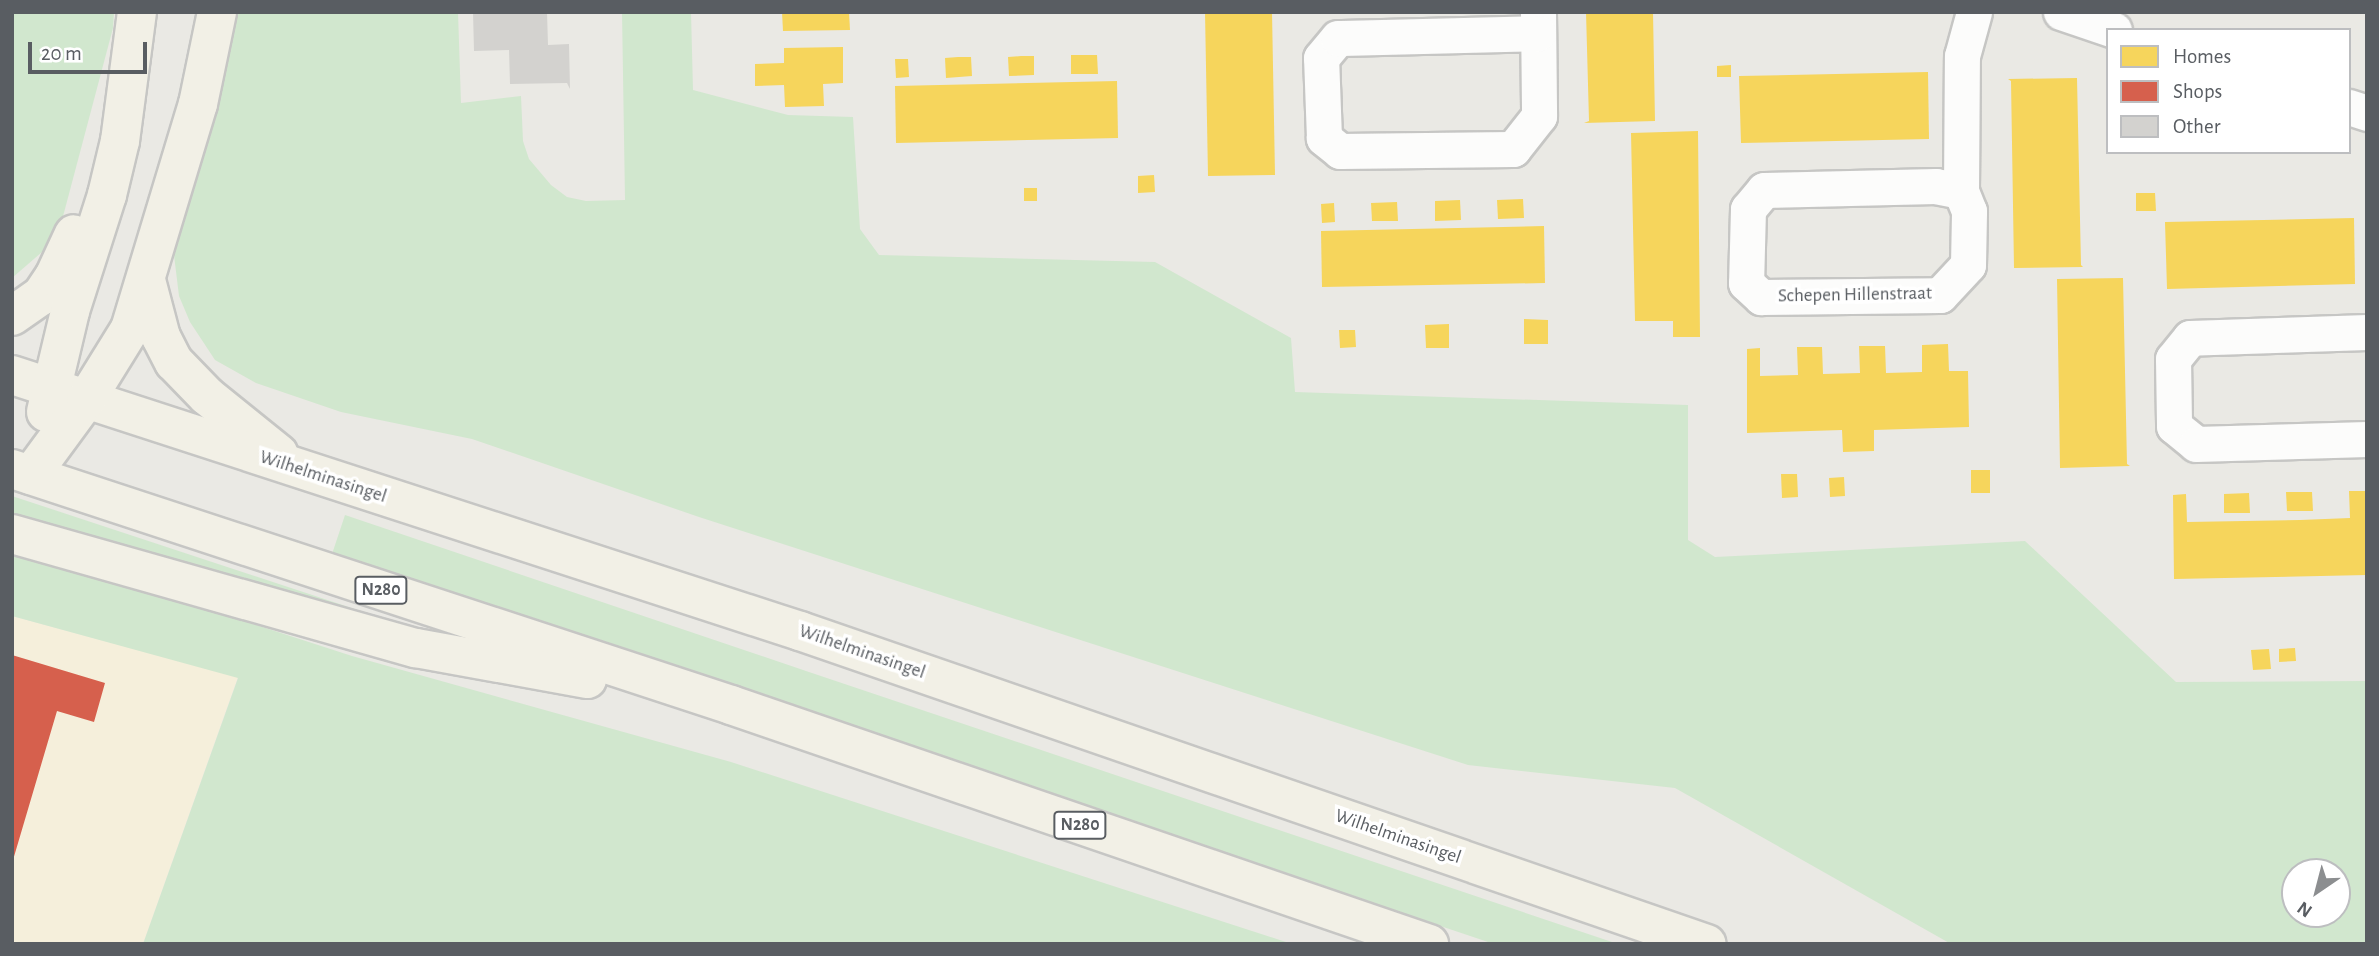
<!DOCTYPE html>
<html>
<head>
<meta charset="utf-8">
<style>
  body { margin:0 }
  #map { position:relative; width:2379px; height:956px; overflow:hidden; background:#eae9e4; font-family:"Alegreya Sans",sans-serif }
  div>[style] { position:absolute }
  .commercial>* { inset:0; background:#f5efdb }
  .green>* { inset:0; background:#d1e7ce }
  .homes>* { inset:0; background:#f6d55c }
  .shops>* { inset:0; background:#d6604d }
  .building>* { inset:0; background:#d3d2cf }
  .roads { filter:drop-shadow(2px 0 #c6c6c4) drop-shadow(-2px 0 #c6c6c4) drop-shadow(0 2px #c6c6c4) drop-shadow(0 -2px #c6c6c4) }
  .minor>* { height:35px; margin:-17.5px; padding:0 17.5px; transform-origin:17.5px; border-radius:17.5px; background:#fcfcfb }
  .primary>* { height:38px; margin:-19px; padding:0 19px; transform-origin:19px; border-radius:19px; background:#f2f0e6 }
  span { translate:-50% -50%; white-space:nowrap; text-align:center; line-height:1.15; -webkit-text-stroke:7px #fff; paint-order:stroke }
  .shield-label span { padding:2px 5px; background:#fff; border:2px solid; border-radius:5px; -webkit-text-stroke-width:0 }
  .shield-label { font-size:18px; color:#595d62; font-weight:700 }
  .street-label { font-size:19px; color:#595d62 }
  .frame { position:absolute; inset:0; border:14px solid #595d62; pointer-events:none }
  .legend { position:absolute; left:2106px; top:28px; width:245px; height:126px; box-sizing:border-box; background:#fff; border:2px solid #bdbec0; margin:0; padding:9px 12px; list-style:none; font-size:21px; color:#595d62 }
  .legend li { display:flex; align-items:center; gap:14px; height:35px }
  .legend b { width:35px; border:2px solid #bdbec0 }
  .north { position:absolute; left:2281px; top:858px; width:70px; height:70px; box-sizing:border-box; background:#fff; border:2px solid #bdbec0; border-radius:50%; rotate:215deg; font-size:19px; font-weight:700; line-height:28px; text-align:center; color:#595d62 }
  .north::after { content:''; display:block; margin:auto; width:24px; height:32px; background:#8c8e90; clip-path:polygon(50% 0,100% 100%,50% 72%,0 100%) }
  .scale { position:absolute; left:28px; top:42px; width:119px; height:32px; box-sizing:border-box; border:4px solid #595d62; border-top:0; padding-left:9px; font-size:21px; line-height:24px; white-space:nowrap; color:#595d62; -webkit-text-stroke:5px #fff; paint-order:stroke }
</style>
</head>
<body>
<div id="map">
  <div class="commercial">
    <i style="clip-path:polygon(12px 616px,238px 677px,143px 944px,12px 944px)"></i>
  </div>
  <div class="green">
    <i style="clip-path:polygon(12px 12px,114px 12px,113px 28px,57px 239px,12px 278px)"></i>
    <i style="clip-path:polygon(evenodd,232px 12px,458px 12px,461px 103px,521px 96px,523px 141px,529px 159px,551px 185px,567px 197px,586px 201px,625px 200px,622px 12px,691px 12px,693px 90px,788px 115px,853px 117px,860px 229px,879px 255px,1155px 262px,1291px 338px,1295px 392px,1688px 405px,1688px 540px,1715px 557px,2025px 541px,2176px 682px,2367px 681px,2367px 944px,1951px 944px,1675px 788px,1468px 765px,699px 517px,472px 439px,341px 412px,256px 383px,215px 360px,190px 322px,179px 296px,173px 247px,232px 12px,2295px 872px,2337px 872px,2337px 914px,2295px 914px,2295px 872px)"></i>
    <i style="clip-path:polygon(12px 496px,409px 627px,12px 523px)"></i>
    <i style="clip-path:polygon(345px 515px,806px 671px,1618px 944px,1494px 944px,332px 554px)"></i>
    <i style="clip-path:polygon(12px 546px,352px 656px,731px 762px,1292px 944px,143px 944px,238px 678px,12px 616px)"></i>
  </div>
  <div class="homes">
    <i style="clip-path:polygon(782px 12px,849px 12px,850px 30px,783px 31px)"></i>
    <i style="clip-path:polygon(1205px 12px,1272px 12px,1275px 175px,1208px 176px)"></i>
    <i style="clip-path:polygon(1586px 12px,1653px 12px,1655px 121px,1584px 123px,1589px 121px)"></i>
    <i style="clip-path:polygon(843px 47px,843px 83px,823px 84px,824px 106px,785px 107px,784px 85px,755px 86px,755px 64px,784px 63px,784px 48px)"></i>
    <i style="clip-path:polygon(1071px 55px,1097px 55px,1098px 74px,1071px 74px)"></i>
    <i style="clip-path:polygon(1021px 56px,1034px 56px,1034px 75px,1009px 76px,1008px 57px)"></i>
    <i style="clip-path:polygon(958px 57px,971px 57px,972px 76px,946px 78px,945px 58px)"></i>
    <i style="clip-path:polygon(895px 59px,908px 59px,909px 77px,896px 78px)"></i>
    <i style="clip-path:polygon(1731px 65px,1731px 77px,1717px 77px,1717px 66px)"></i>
    <i style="clip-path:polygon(1928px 72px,1929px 139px,1741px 143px,1739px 76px)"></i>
    <i style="clip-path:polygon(2077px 78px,2081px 265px,2083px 267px,2014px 268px,2011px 81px,2008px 79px)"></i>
    <i style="clip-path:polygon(1117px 81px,1118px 138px,896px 143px,895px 86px)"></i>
    <i style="clip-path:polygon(1698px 131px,1700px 337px,1673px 337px,1673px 321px,1635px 321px,1631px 133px)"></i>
    <i style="clip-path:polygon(1154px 175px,1155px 192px,1138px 193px,1138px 176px)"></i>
    <i style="clip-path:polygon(1024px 188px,1037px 188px,1037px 201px,1024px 201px)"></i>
    <i style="clip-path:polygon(2136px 193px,2155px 193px,2156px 211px,2136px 211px)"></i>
    <i style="clip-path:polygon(1523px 199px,1524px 218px,1498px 219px,1497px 200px)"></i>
    <i style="clip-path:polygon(1460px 200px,1461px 220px,1435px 221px,1435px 201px)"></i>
    <i style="clip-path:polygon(1397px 202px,1398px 221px,1372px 221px,1371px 203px)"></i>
    <i style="clip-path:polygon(1334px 203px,1335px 222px,1322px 223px,1321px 204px)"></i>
    <i style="clip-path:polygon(2354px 218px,2355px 284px,2167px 289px,2165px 222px)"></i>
    <i style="clip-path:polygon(1544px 226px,1545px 283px,1322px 287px,1321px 231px)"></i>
    <i style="clip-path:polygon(2123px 278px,2127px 464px,2130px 466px,2060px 468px,2057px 279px)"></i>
    <i style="clip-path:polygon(1524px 319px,1548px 320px,1548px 344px,1524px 344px)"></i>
    <i style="clip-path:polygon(1449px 324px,1449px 348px,1426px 348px,1425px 325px)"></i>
    <i style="clip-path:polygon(1339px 330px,1355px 330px,1356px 347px,1340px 348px)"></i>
    <i style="clip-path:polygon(1948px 344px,1949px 371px,1968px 371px,1969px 427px,1874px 430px,1874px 451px,1843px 452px,1842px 430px,1747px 433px,1747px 349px,1760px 348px,1760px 376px,1798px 375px,1797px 347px,1822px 347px,1823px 374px,1860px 373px,1859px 346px,1885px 346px,1886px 373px,1922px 372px,1922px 345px)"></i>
    <i style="clip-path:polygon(1971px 470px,1990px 470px,1990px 493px,1971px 493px)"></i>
    <i style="clip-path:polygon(1781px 474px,1797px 474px,1798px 497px,1782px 498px)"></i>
    <i style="clip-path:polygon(1844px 477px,1845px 496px,1830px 497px,1829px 478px)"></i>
    <i style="clip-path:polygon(2349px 491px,2367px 491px,2367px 575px,2174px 579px,2173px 495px,2186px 494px,2187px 522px,2300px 520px,2350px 518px)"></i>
    <i style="clip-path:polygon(2286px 492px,2312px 492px,2313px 511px,2287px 511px)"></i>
    <i style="clip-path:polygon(2249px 493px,2250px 513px,2224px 513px,2224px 494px)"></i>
    <i style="clip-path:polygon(2295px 648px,2296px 661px,2279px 662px,2279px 649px)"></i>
    <i style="clip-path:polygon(2269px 649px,2271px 669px,2253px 670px,2251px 650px)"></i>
  </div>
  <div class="shops">
    <i style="clip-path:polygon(12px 655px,105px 683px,94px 722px,57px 711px,13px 860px)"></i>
  </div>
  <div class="building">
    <i style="clip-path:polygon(473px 12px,547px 12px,548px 45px,569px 44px,570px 89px,567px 83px,510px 84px,509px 50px,474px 51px)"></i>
  </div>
  <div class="roads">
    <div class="minor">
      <i style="left:1538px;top:12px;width:104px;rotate:89.4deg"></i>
      <i style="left:1539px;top:116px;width:42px;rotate:128.2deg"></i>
      <i style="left:1513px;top:149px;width:173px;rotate:179.3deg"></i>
      <i style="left:1340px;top:151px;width:21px;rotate:-141deg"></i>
      <i style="left:1324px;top:138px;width:80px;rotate:-92.1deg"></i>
      <i style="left:1321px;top:58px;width:26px;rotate:-50deg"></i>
      <i style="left:1338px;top:38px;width:200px;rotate:-1.4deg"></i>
      <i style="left:2061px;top:12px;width:56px;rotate:18.8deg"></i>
      <i style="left:2349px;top:107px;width:19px;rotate:18deg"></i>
      <i style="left:1961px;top:191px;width:25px;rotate:-169deg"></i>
      <i style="left:1936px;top:186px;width:172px;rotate:178.7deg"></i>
      <i style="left:1764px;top:190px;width:25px;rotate:130deg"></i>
      <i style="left:1748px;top:209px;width:74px;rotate:91.5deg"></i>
      <i style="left:1746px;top:283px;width:21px;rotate:43deg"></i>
      <i style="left:1761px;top:297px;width:179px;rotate:-0.6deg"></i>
      <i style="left:1940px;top:295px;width:41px;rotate:-47deg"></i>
      <i style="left:1968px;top:265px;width:54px;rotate:-88.9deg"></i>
      <i style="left:1969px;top:211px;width:22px;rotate:-112deg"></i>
      <i style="left:1961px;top:191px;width:135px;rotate:-89.6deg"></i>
      <i style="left:1962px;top:56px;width:46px;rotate:-74.7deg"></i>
      <i style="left:2367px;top:332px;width:177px;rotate:178.1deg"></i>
      <i style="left:2190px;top:338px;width:27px;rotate:129deg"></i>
      <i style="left:2173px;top:359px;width:67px;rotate:89.1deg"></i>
      <i style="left:2174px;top:426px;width:28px;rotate:39deg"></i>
      <i style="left:2196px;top:444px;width:171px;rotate:-1.7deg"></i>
    </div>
    <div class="primary">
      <i style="left:146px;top:280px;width:59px;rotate:75.3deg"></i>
      <i style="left:161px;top:337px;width:28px;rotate:63deg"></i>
      <i style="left:174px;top:362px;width:47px;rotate:45.9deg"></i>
      <i style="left:207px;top:396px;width:92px;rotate:38.9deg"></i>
      <i style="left:12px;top:316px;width:35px;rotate:-35deg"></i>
      <i style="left:41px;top:296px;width:23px;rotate:-56deg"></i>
      <i style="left:54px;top:277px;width:47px;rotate:-65.1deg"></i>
      <i style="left:12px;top:375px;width:829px;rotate:18deg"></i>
      <i style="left:800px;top:631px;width:959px;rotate:19.04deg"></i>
      <i style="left:46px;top:412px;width:104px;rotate:-76.6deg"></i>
      <i style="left:70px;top:311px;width:122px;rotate:-72.3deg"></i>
      <i style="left:107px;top:195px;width:56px;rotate:-76.5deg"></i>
      <i style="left:120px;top:141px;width:130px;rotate:-82.5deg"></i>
      <i style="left:12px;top:469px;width:757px;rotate:18.17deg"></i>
      <i style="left:731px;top:705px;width:738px;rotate:18.9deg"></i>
      <i style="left:31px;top:475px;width:93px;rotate:-53.7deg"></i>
      <i style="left:86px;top:400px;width:84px;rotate:-58.2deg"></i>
      <i style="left:130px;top:329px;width:235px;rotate:-73.2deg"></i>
      <i style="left:198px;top:104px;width:94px;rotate:-78.3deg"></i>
      <i style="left:12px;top:534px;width:420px;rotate:15.8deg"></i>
      <i style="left:416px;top:648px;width:174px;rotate:10.3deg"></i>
    </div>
  </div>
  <div class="shield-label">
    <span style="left:381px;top:590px">N280</span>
    <span style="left:1080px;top:825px">N280</span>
  </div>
  <div class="street-label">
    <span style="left:1855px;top:295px;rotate:-1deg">Schepen Hillenstraat</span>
    <span style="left:323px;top:477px;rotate:18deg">Wilhelminasingel</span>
    <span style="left:862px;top:652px;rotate:19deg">Wilhelminasingel</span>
    <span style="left:1398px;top:837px;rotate:19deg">Wilhelminasingel</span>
  </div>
  <div class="frame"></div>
  <ul class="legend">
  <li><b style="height:19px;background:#f6d55c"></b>Homes</li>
  <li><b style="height:19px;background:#d6604d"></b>Shops</li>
  <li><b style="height:19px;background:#d3d2cf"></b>Other</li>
  </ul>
  <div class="north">N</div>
  <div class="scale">20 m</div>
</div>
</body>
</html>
